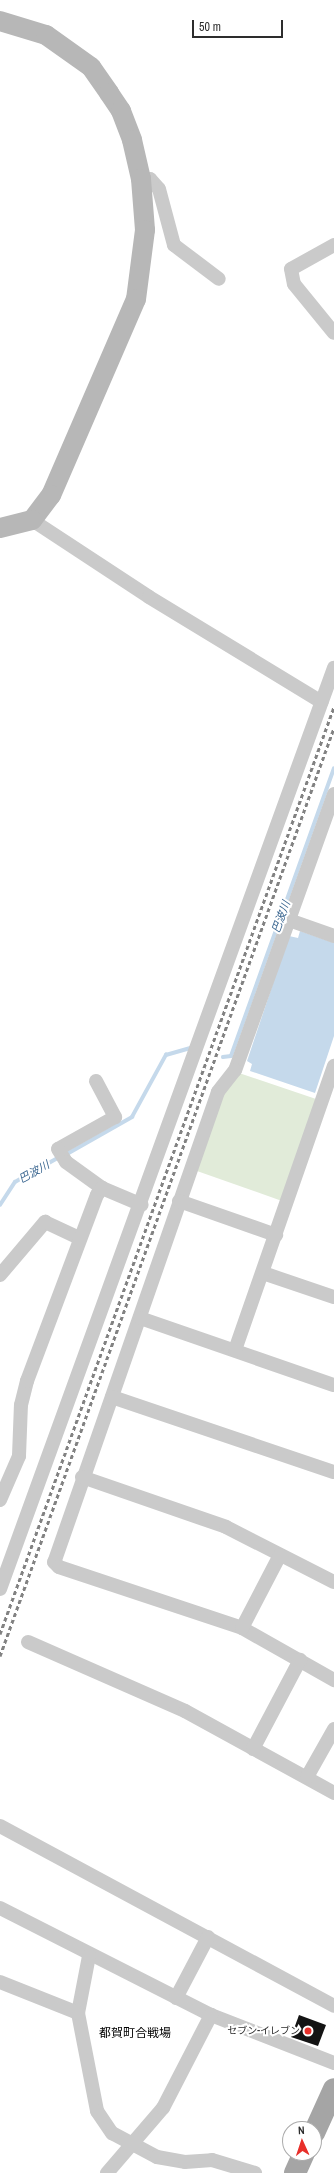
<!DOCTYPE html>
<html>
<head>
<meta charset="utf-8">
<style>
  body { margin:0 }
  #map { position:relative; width:334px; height:2173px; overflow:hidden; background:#fff; font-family:"Archivo Narrow","Noto Sans JP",sans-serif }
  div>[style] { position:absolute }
  .green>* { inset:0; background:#e1ebd9 }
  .water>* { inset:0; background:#c5d9eb }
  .stream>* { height:3.5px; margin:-1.75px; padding:0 1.75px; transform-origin:1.75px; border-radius:1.75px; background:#c5d9eb }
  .building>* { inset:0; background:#141414 }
  .street>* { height:14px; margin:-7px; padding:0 7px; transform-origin:7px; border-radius:7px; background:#cacaca }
  .secondary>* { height:20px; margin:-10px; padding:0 10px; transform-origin:10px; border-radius:10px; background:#b7b7b7 }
  .primary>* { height:22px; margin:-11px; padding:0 11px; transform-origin:11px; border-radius:11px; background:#a5a5a5 }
  .rail>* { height:3px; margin-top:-1.5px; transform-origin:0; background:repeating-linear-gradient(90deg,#828282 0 4px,transparent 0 7px) }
  .dots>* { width:11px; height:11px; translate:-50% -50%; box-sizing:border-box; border:2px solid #fff; border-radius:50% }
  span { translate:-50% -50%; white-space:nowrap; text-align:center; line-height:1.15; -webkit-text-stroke:4px #fff; paint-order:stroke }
  .poi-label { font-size:10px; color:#2d2d2d }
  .right { translate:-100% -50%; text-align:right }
  .water-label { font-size:11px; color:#3a6690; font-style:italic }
  .quarter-label { font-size:12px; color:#000 }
  .north { position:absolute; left:282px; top:2121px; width:40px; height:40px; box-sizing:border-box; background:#fff; border:1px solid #ababab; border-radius:50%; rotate:357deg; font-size:11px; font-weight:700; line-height:16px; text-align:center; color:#2d2d2d }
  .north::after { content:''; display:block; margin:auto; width:14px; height:18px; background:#e82f2a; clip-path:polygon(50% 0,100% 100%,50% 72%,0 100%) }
  .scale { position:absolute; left:192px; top:20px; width:91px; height:18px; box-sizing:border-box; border:2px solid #2d2d2d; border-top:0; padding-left:5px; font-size:12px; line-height:14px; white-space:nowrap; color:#2d2d2d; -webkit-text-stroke:3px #fff; paint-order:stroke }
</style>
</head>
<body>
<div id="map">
  <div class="green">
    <i style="clip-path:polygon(239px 1073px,316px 1099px,282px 1201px,197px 1171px,223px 1096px)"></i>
  </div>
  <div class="water">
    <i style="clip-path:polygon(300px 931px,334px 943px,334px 1036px,315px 1093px,250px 1071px,252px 1064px,247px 1061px,289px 936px,298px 938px)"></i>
  </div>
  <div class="stream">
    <i style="left:223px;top:1057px;width:8px;rotate:-7deg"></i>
    <i style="left:231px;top:1056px;width:305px;rotate:-70.3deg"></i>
    <i style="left:67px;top:1154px;width:75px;rotate:-29.6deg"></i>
    <i style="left:132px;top:1117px;width:71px;rotate:-61.3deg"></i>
    <i style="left:166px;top:1055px;width:25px;rotate:-16deg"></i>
    <i style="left:0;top:1205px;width:27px;rotate:-57deg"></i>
    <i style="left:15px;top:1182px;width:47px;rotate:-29.3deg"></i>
  </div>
  <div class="building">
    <i style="clip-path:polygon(299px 2015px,326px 2025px,318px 2046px,291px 2037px)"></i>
  </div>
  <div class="street">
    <i style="left:141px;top:179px;width:9px"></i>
    <i style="left:150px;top:179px;width:13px;rotate:48deg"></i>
    <i style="left:159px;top:189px;width:58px;rotate:75deg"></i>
    <i style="left:174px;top:245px;width:56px;rotate:37.1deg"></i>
    <i style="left:334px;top:245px;width:49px;rotate:150.8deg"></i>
    <i style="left:291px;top:269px;width:15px;rotate:79deg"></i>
    <i style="left:294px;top:284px;width:63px;rotate:50.8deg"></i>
    <i style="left:32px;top:520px;width:140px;rotate:33.3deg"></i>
    <i style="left:149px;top:597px;width:202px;rotate:31.3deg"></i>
    <i style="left:334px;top:794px;width:293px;rotate:109.7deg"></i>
    <i style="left:235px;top:1070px;width:28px;rotate:128deg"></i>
    <i style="left:218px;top:1092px;width:498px;rotate:109.2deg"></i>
    <i style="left:54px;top:1562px;width:7px;rotate:45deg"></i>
    <i style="left:59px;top:1567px;width:193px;rotate:18.4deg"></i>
    <i style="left:242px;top:1628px;width:106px;rotate:29.5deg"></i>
    <i style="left:289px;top:920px;width:48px;rotate:19.6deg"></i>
    <i style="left:96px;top:1081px;width:41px;rotate:62.2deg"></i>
    <i style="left:115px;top:1117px;width:65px;rotate:150.7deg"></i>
    <i style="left:58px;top:1149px;width:15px;rotate:58deg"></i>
    <i style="left:66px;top:1162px;width:44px;rotate:35.8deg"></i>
    <i style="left:179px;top:1201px;width:103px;rotate:19.3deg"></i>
    <i style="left:263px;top:1273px;width:75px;rotate:18.7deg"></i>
    <i style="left:0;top:1275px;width:70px;rotate:-49.7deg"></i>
    <i style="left:45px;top:1222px;width:38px;rotate:25deg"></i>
    <i style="left:140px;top:1318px;width:205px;rotate:19.1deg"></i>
    <i style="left:235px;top:1350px;width:301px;rotate:-70.8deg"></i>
    <i style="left:112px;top:1397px;width:234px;rotate:18.7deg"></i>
    <i style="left:82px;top:1477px;width:152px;rotate:19.1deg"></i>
    <i style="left:226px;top:1527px;width:121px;rotate:27deg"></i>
    <i style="left:0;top:1500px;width:48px;rotate:-66.6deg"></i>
    <i style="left:19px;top:1456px;width:51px;rotate:-87.8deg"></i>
    <i style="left:21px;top:1405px;width:25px;rotate:-76deg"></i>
    <i style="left:27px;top:1381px;width:199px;rotate:-69.4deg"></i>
    <i style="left:97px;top:1195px;width:9px;rotate:-54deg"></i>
    <i style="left:102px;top:1188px;width:43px;rotate:23deg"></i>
    <i style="left:0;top:1589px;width:980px;rotate:-70.07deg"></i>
    <i style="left:242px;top:1628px;width:82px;rotate:-62.5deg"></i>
    <i style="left:28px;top:1642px;width:171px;rotate:23.7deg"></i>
    <i style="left:185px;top:1711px;width:170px;rotate:28.8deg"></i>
    <i style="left:253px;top:1749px;width:101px;rotate:-62.2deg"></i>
    <i style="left:307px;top:1777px;width:55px;rotate:-60.6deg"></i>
    <i style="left:0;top:1826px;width:379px;rotate:28.3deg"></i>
    <i style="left:0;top:1908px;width:237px;rotate:26.9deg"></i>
    <i style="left:211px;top:2015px;width:132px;rotate:21.3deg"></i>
    <i style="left:89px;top:1956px;width:58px;rotate:100.9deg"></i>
    <i style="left:78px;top:2013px;width:100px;rotate:79deg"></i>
    <i style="left:97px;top:2111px;width:27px;rotate:56deg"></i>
    <i style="left:112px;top:2133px;width:51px;rotate:28.1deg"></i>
    <i style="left:157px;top:2157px;width:28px;rotate:10deg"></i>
    <i style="left:185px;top:2162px;width:27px;rotate:-4deg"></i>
    <i style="left:212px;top:2160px;width:45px;rotate:16.8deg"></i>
    <i style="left:0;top:1982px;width:84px;rotate:21.7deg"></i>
    <i style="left:176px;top:1998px;width:69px;rotate:-62.3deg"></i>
    <i style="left:107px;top:2173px;width:86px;rotate:-49.3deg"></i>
    <i style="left:163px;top:2108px;width:105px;rotate:-62.7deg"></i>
  </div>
  <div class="secondary">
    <i style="left:0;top:21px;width:48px;rotate:16.9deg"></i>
    <i style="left:46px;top:35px;width:55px;rotate:35.4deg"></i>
    <i style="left:91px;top:67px;width:32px;rotate:55deg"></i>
    <i style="left:109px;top:93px;width:22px;rotate:56deg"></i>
    <i style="left:121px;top:111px;width:31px;rotate:69deg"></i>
    <i style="left:132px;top:140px;width:40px;rotate:77deg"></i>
    <i style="left:141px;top:179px;width:51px;rotate:85.5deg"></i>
    <i style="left:145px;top:230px;width:70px;rotate:97.4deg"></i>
    <i style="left:136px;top:299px;width:214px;rotate:113.4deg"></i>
    <i style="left:51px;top:495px;width:31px;rotate:127deg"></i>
    <i style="left:32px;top:520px;width:33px;rotate:166deg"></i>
  </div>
  <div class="primary">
    <i style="left:314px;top:2133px;width:48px;rotate:-65.6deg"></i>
    <i style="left:295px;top:2173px;width:22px;rotate:-66deg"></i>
  </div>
  <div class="rail">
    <i style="left:0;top:1634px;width:985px;rotate:-70.19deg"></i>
    <i style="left:0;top:1656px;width:986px;rotate:-70.21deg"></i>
  </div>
  <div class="dots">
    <i style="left:308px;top:2031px;background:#e82f2a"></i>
  </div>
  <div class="poi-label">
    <span class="right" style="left:300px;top:2031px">セブン-イレブン</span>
  </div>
  <div class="water-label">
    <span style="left:281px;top:917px;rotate:-70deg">巴波川</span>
    <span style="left:34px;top:1172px;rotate:-29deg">巴波川</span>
  </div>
  <div class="quarter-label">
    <span style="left:135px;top:2034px">都賀町合戦場</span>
  </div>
  <div class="north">N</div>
  <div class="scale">50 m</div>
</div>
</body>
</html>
